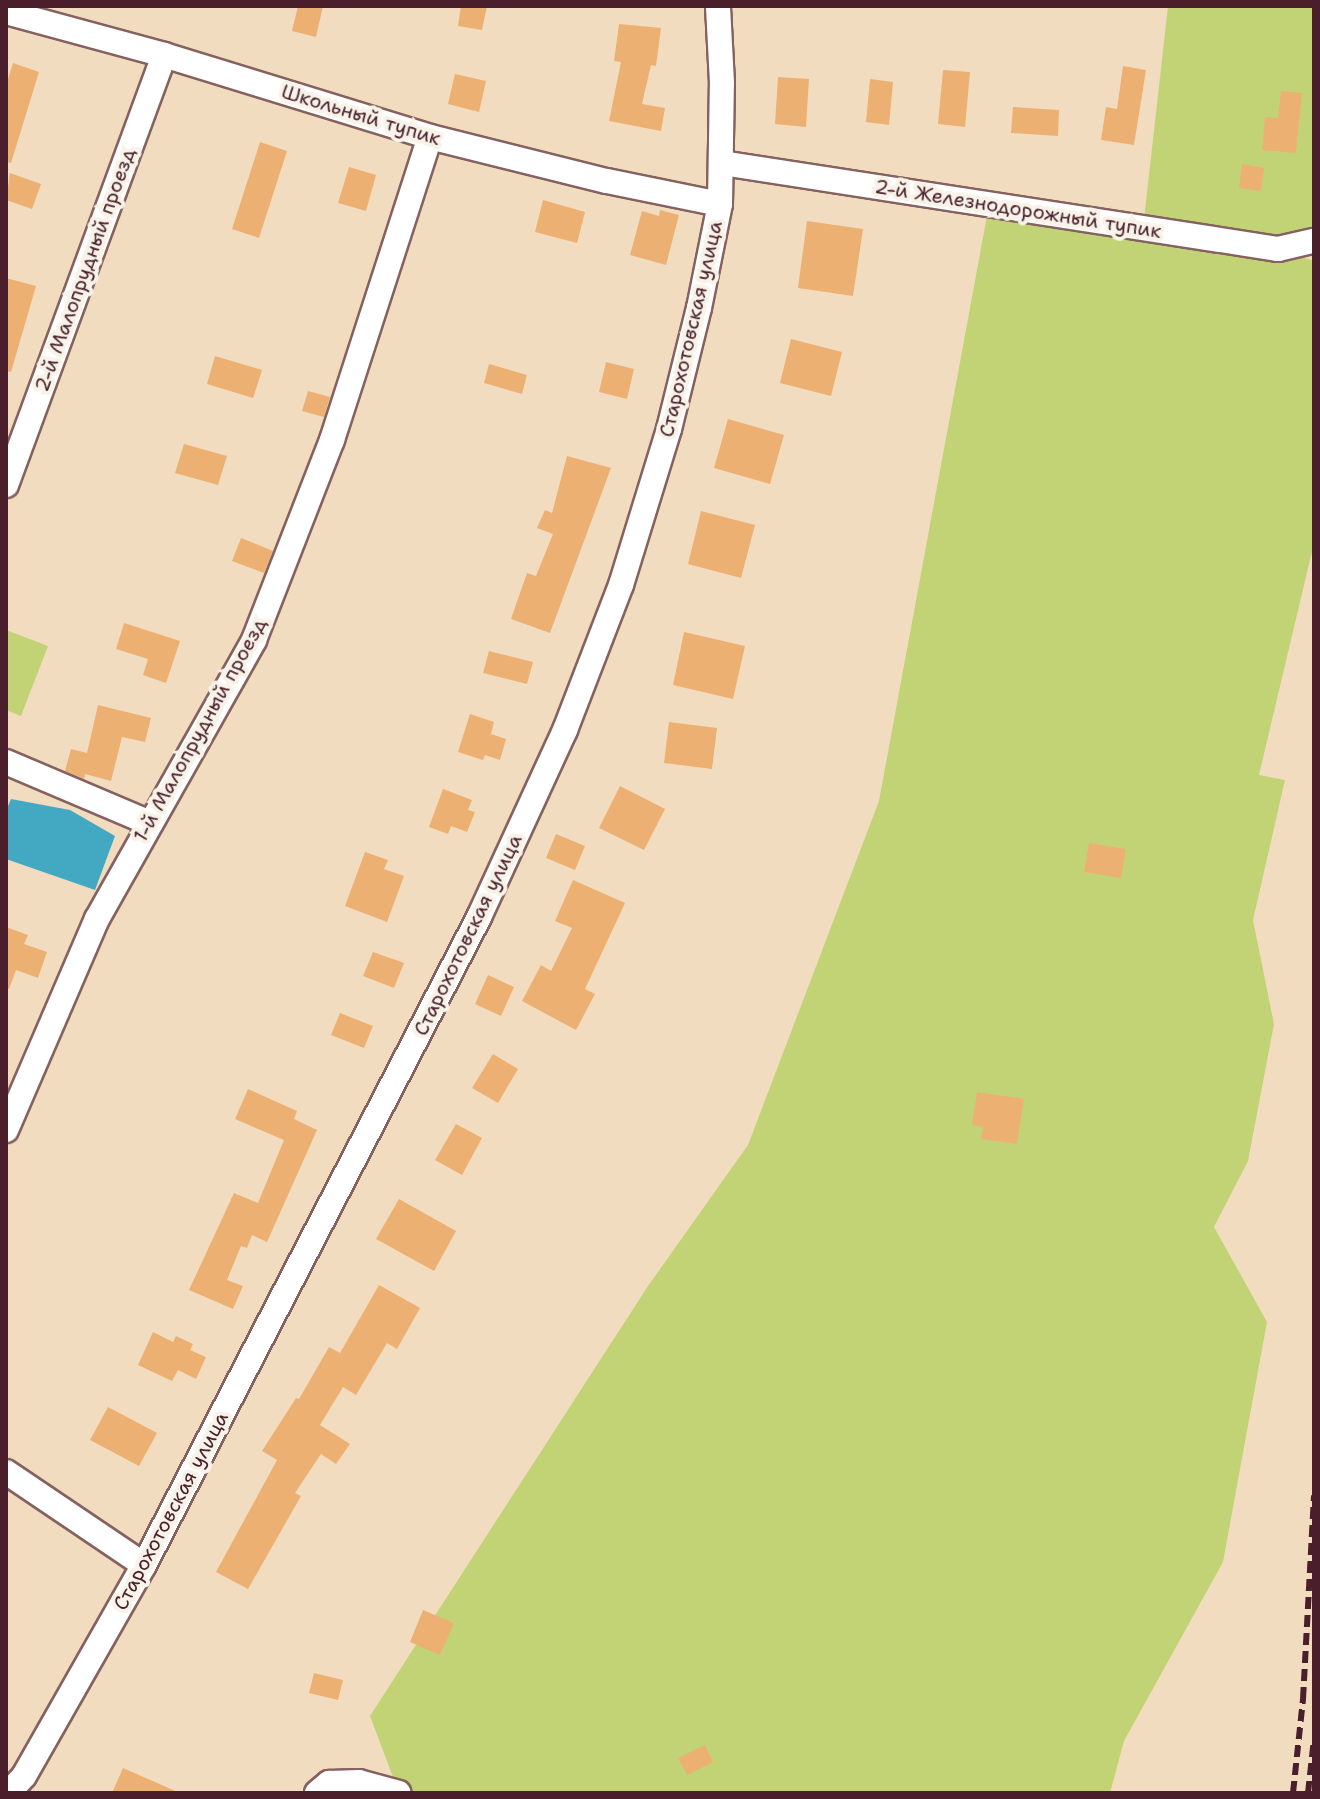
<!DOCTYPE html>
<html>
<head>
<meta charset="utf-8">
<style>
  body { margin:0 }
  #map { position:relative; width:1320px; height:1799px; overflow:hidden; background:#f2dcbf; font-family:"Shantell Sans",sans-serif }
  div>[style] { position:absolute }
  .green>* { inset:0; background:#c2d375 }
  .water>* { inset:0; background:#43a9c3 }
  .building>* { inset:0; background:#edb073 }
  .roads { filter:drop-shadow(2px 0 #85615f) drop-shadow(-2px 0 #85615f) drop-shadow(0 2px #85615f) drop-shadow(0 -2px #85615f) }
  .minor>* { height:24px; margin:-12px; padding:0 12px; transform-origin:12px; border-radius:12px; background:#fff }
  .rail>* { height:6px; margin-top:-3px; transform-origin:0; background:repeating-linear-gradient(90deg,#4a1f2b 0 12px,transparent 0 18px) }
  span { translate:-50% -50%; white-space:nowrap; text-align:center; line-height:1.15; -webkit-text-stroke:8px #f7f3e8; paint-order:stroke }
  .street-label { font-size:20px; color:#4a1f2b }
  .frame { position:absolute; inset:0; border:8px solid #4a1f2b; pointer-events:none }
</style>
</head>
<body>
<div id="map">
  <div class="green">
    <i style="clip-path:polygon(1168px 6px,1314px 6px,1314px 241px,1280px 250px,1314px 261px,1314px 543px,1259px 775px,1285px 780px,1253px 920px,1274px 1024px,1248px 1161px,1214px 1227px,1267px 1322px,1223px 1562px,1124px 1741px,1110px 1793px,399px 1793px,370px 1716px,648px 1286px,748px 1145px,879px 801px,989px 205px,1143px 228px)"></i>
    <i style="clip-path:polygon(6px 630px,48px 646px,21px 716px,6px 710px)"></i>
  </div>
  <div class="water">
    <i style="clip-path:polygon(11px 799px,70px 810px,115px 836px,95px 890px,6px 859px,6px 811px)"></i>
  </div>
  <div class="building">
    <i style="clip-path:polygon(298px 6px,323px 6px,316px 37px,292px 31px)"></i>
    <i style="clip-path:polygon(461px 6px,487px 6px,482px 30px,458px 26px)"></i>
    <i style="clip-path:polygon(619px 24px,661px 28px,656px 66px,651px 65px,642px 104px,665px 108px,661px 131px,609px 121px,621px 62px,614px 61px)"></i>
    <i style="clip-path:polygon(13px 63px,39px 72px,11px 163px,6px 162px,6px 86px)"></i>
    <i style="clip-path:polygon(1123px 66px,1146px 70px,1134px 145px,1101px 140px,1106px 107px,1117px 109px)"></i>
    <i style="clip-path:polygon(943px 70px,970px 72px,965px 127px,938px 124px)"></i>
    <i style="clip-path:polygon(455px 74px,486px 81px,479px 112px,448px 104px)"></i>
    <i style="clip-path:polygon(778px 77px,809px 79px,806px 127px,775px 124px)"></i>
    <i style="clip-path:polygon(870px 79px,893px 82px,889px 125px,866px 122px)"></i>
    <i style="clip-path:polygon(1281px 91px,1302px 93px,1296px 153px,1262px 150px,1265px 117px,1278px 118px)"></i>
    <i style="clip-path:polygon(1013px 107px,1059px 110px,1058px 136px,1011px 133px)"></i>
    <i style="clip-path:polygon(260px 142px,287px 151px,259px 238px,232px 229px)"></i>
    <i style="clip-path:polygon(1242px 164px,1264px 168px,1261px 191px,1239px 188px)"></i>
    <i style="clip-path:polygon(349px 167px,376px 175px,366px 211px,338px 203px)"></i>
    <i style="clip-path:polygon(10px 173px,41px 184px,32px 209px,6px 200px)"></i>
    <i style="clip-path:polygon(543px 200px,585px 212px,577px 243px,535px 232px)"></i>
    <i style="clip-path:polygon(660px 210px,679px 215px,666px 265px,630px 255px,642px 211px,659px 216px)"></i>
    <i style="clip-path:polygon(807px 221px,863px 229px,853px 296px,798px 288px)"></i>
    <i style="clip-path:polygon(6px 278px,36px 286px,11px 372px,6px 371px)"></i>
    <i style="clip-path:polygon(791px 339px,842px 352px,831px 396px,780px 383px)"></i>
    <i style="clip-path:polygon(215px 356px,262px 370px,253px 398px,207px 384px)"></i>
    <i style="clip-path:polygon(606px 362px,634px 369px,627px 399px,599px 392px)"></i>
    <i style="clip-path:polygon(489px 364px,527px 375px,522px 394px,484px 383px)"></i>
    <i style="clip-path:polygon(308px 391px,330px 397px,324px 417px,302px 411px)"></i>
    <i style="clip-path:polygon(728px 419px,784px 435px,770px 484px,714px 468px)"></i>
    <i style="clip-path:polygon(184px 444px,227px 456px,218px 485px,175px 473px)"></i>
    <i style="clip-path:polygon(567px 456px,611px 468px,550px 633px,511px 619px,527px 573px,536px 576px,553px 534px,537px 528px,545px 510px,552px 513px)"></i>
    <i style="clip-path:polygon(701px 511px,755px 525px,741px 578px,688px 564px)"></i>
    <i style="clip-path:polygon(241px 538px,273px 551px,264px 573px,232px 561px)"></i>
    <i style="clip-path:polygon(124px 623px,180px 641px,166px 683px,143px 675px,148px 659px,116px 649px)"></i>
    <i style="clip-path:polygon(684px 632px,745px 646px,733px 699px,673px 685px)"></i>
    <i style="clip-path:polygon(489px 651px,533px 662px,527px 684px,483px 673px)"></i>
    <i style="clip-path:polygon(98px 705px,151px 718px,145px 742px,122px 737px,111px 781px,85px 774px,84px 779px,65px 771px,71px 749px,87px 753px)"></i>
    <i style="clip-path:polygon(470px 714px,494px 722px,491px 734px,506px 739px,500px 760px,485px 755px,483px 760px,458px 752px)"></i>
    <i style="clip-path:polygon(669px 722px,717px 728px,712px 769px,664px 763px)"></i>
    <i style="clip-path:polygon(620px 786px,665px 809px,644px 850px,599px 828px)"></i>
    <i style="clip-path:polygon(443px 789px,472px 800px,468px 810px,475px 812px,467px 832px,451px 826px,448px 834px,429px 827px)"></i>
    <i style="clip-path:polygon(556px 834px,585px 846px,575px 870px,546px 858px)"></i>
    <i style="clip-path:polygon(1089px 843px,1126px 849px,1121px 878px,1084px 872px)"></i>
    <i style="clip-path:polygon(365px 852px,388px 860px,384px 869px,404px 876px,387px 922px,345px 906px)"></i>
    <i style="clip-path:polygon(573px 880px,625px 903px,585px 989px,595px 994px,576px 1030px,522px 1001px,541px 965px,551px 971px,572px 928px,555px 921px)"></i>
    <i style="clip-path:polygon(6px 927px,28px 935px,24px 944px,47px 952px,38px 978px,16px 970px,9px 989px,6px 988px)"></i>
    <i style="clip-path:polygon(373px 952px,404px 963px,394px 988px,363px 976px)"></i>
    <i style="clip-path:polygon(488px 975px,514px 987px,501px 1016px,475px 1004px)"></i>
    <i style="clip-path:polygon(340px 1013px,373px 1026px,364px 1048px,331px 1035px)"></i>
    <i style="clip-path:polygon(493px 1054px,518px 1069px,498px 1103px,472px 1088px)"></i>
    <i style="clip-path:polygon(248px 1089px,297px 1111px,294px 1119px,317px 1130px,267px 1242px,252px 1235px,247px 1248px,241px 1246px,227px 1280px,243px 1286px,233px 1309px,189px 1290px,234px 1193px,258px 1203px,284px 1140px,235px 1119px)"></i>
    <i style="clip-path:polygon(977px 1092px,1024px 1099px,1017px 1144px,981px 1139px,983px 1127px,972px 1125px)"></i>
    <i style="clip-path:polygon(456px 1124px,482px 1138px,462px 1175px,435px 1160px)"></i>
    <i style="clip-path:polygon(399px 1199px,456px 1231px,434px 1271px,376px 1239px)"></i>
    <i style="clip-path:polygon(379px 1285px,420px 1308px,397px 1349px,387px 1343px,356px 1395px,343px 1387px,320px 1425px,350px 1444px,336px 1464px,321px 1454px,295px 1493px,301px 1496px,248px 1589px,216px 1572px,277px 1460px,262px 1451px,296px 1398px,299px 1399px,329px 1347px,340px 1353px)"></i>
    <i style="clip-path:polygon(153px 1332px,173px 1342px,176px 1336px,193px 1344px,190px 1350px,206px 1357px,196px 1379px,178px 1370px,172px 1381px,138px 1365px)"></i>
    <i style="clip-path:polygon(108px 1407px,157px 1433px,139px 1466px,90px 1440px)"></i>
    <i style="clip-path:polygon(423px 1610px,454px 1623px,440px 1655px,410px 1642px)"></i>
    <i style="clip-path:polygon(314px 1673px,343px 1680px,338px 1700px,309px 1693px)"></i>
    <i style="clip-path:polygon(705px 1745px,713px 1762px,687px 1775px,678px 1758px)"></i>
    <i style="clip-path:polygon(123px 1768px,180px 1793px,112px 1793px)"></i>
  </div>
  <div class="roads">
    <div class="minor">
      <i style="left:6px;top:12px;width:164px;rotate:15.2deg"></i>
      <i style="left:164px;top:55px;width:278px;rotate:17.1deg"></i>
      <i style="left:430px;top:137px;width:182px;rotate:14deg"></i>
      <i style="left:607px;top:181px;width:115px;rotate:11.5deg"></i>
      <i style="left:722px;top:163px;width:563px;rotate:8.79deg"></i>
      <i style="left:1278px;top:249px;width:37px;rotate:-13deg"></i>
      <i style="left:6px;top:485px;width:458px;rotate:-69.8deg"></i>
      <i style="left:6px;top:762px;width:156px;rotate:23deg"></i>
      <i style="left:6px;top:1130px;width:230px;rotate:-66.7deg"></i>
      <i style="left:97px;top:919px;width:320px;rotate:-60.6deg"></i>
      <i style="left:254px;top:640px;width:215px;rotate:-68.7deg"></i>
      <i style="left:332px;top:440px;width:318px;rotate:-72.1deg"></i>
      <i style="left:6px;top:1472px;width:166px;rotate:34deg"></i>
      <i style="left:6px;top:1789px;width:9px;rotate:-18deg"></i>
      <i style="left:15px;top:1786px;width:13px;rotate:-48deg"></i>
      <i style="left:24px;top:1776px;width:243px;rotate:-60.4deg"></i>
      <i style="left:144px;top:1565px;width:729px;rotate:-62.66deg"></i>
      <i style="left:479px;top:917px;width:206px;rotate:-65.3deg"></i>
      <i style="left:565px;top:730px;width:155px;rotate:-68.9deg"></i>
      <i style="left:621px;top:585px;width:163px;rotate:-72.9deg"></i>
      <i style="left:669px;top:429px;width:125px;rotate:-76.1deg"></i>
      <i style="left:699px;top:308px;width:106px;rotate:-78.6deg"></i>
      <i style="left:720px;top:204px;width:121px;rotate:-89.1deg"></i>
      <i style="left:722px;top:83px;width:77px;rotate:-93deg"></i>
      <i style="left:317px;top:1793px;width:16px;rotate:-40deg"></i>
      <i style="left:329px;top:1783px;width:30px;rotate:-2deg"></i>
      <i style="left:359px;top:1782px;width:41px;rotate:15.4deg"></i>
    </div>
  </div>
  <div class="rail">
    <i style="left:1293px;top:1793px;width:95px;rotate:-83.9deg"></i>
    <i style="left:1303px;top:1699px;width:204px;rotate:-86.9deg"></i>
    <i style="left:1308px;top:1793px;width:54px;rotate:-83.7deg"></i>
  </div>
  <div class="street-label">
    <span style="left:361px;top:115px;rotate:17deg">Школьный тупик</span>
    <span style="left:1018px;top:209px;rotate:9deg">2-й Железнодорожный тупик</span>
    <span style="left:85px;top:270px;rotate:-70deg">2-й Малопрудный проезд</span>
    <span style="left:691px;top:329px;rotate:-77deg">Старохотовская улица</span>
    <span style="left:200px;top:730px;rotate:-61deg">1-й Малопрудный проезд</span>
    <span style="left:468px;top:935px;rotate:-64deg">Старохотовская улица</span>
    <span style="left:171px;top:1511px;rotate:-62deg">Старохотовская улица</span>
  </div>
  <div class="frame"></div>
</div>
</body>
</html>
